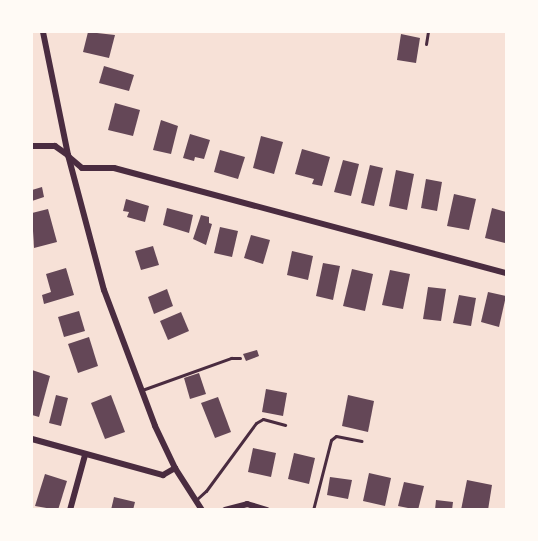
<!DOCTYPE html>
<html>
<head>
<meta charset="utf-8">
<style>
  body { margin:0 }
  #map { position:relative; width:538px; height:541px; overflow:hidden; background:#f7e1d7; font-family:"IBM Plex Sans",sans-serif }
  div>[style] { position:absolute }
  .building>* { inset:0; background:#644757 }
  .service>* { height:3px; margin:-1.5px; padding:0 1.5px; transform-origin:1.5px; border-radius:1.5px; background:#4a2c40 }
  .minor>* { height:6px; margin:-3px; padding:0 3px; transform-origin:3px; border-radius:3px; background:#4a2c40 }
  span { translate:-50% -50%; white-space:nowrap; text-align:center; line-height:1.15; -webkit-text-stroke:4.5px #fffaf5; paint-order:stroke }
  .frame { position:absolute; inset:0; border:33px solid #fffaf5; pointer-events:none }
</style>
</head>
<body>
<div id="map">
  <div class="building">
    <i style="clip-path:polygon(88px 32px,115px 35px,109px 58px,83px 52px)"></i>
    <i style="clip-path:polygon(401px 34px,420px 38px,416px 63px,397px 60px)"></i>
    <i style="clip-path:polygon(104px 66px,134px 75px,129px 91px,99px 83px)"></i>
    <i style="clip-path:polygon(115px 103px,140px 110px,133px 136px,108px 130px)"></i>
    <i style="clip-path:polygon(161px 120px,178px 126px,171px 154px,153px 150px)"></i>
    <i style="clip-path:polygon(190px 134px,210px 140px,204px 159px,195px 157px,194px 161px,183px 158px)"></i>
    <i style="clip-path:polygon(261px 136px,283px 142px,274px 174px,253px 168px)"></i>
    <i style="clip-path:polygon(302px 149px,330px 157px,322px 186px,312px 184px,314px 179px,295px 174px)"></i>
    <i style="clip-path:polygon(220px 150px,245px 157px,238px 179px,214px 172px)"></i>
    <i style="clip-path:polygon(343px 160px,359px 164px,351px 196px,334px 192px)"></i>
    <i style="clip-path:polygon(370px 165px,383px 168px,374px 206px,361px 203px)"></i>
    <i style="clip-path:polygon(396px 170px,414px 174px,407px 210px,389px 206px)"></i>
    <i style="clip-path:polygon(426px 179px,442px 182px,437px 211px,421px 208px)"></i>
    <i style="clip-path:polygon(42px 187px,44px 197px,32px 201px,32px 190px)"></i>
    <i style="clip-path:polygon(454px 194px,476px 199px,469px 230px,447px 226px)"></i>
    <i style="clip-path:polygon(126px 199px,149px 206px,145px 222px,127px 217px,129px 212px,123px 211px)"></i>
    <i style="clip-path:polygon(167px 208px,193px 215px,189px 233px,163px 225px)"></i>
    <i style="clip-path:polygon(492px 208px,506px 212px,505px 243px,485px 238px)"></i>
    <i style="clip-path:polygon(48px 209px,57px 242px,34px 248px,32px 213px)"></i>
    <i style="clip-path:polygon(201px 215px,209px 217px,209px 223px,212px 224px,206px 245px,193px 239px)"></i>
    <i style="clip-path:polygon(220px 227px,238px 231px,232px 257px,214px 253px)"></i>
    <i style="clip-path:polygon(251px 235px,270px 240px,263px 264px,244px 258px)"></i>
    <i style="clip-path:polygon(153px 246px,159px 265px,141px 270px,135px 251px)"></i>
    <i style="clip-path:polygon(292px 251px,313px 256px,308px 280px,287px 275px)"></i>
    <i style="clip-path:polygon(323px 263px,340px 266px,333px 300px,316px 296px)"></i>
    <i style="clip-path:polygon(66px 268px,74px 295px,44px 304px,42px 295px,51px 292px,46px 274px)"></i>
    <i style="clip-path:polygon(352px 269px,373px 274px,365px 311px,343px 306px)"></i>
    <i style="clip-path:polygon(390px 270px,410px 274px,403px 309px,382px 305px)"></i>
    <i style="clip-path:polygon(428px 287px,446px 289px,441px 321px,423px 319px)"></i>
    <i style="clip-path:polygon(167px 289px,173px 306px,154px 314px,148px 297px)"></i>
    <i style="clip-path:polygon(488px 292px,506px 296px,499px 327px,481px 322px)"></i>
    <i style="clip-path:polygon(459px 295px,476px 298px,471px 326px,453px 323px)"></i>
    <i style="clip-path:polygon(79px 311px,85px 331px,64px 337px,58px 317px)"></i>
    <i style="clip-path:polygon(181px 312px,189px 331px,168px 340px,160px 321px)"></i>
    <i style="clip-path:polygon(89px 337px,98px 366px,78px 373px,68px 344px)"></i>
    <i style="clip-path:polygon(257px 350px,259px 356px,246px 361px,243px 354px)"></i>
    <i style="clip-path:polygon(32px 370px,50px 376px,39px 417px,32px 415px)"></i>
    <i style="clip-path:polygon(199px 373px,206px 394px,190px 399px,184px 378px)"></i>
    <i style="clip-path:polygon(266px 389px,287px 393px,283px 416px,262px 412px)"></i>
    <i style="clip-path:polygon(56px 395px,68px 398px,61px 426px,49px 423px)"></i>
    <i style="clip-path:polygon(111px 395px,125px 432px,105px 439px,91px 403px)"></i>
    <i style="clip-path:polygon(348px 395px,374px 401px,368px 432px,342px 426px)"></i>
    <i style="clip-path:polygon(218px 397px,231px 432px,215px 438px,201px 403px)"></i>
    <i style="clip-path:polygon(253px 448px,276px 453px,271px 477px,248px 472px)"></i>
    <i style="clip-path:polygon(294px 453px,315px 458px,309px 484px,288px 479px)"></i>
    <i style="clip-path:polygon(369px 473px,391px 478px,385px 506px,363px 501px)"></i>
    <i style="clip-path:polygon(45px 474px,67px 481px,58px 510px,35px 506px)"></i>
    <i style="clip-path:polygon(330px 477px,352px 480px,348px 499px,327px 495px)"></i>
    <i style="clip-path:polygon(467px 480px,492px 485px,488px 510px,461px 510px)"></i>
    <i style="clip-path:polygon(404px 482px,424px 486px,418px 510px,398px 506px)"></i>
    <i style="clip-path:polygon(114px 497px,135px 502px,133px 510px,111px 510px)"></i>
    <i style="clip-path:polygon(436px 500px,453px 502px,452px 510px,435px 510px)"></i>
  </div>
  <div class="service">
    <i style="left:426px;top:44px;width:12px;rotate:-81deg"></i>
    <i style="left:142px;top:390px;width:95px;rotate:-19.8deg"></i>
    <i style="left:231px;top:358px;width:9px"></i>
    <i style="left:197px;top:499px;width:12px;rotate:-42deg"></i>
    <i style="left:206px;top:491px;width:84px;rotate:-53.7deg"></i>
    <i style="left:256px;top:423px;width:8px;rotate:-30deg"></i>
    <i style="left:263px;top:419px;width:23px;rotate:15deg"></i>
    <i style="left:313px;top:510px;width:72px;rotate:-75.6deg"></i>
    <i style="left:331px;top:440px;width:6px;rotate:-39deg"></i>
    <i style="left:336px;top:436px;width:26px;rotate:11deg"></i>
  </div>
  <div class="minor">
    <i style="left:43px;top:32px;width:126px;rotate:78.5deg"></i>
    <i style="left:68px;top:155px;width:140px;rotate:75.1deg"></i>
    <i style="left:104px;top:290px;width:145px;rotate:69.4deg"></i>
    <i style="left:155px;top:426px;width:47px;rotate:64.5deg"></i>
    <i style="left:175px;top:468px;width:50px;rotate:57.3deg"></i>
    <i style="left:32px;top:146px;width:23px"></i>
    <i style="left:55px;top:146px;width:16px;rotate:35deg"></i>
    <i style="left:69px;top:157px;width:17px;rotate:40deg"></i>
    <i style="left:82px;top:168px;width:32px"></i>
    <i style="left:114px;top:168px;width:406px;rotate:15deg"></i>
    <i style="left:32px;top:439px;width:136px;rotate:15.4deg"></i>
    <i style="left:163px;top:475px;width:14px;rotate:-30deg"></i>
    <i style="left:70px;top:510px;width:57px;rotate:-74.7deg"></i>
    <i style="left:225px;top:510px;width:23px;rotate:-15deg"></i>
    <i style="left:247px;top:504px;width:21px;rotate:17deg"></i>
  </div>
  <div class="frame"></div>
</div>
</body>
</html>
